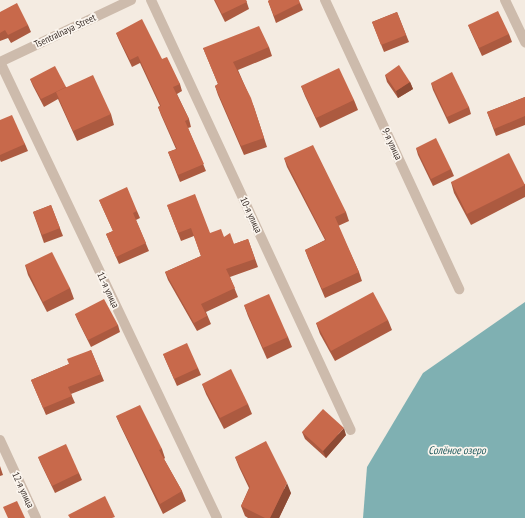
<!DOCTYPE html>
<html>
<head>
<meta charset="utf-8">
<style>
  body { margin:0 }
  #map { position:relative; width:525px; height:518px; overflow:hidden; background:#f4ebe1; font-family:"PT Sans Narrow",sans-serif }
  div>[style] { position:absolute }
  .water>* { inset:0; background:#7fb0b2 }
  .street>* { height:10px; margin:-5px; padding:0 5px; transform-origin:5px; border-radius:5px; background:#cdbbac }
  .wall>* { inset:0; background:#ac5a40 }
  .shaded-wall>* { inset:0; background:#8c4a34 }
  .building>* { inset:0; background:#c8694b }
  span { translate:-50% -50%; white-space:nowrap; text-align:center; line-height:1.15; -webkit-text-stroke:3.5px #fbf5ee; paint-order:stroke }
  .street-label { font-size:10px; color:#3b302b }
  .water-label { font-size:11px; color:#1f5a5e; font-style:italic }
</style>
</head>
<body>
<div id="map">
  <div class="water">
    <i style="clip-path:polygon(525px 302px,525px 518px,363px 518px,367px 467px,423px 373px)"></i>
  </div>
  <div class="street">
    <i style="left:151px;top:0;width:474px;rotate:65.1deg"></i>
    <i style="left:325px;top:0;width:319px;rotate:65.1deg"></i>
    <i style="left:505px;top:0;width:47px;rotate:64.5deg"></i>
    <i style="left:0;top:62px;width:505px;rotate:64.55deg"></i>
    <i style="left:0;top:62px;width:145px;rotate:-25.3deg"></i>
    <i style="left:0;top:440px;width:86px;rotate:65.2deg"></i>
  </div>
  <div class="wall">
    <i style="clip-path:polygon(214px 0,246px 0,249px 9px,225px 22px)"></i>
    <i style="clip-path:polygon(268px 1px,300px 3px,303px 10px,276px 23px)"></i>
    <i style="clip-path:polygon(0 12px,28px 25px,31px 32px,11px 43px,8px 38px,0 41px)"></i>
    <i style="clip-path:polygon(397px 12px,409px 42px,384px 52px,372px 22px)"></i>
    <i style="clip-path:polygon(468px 25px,509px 34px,512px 42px,482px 56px,471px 32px)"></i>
    <i style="clip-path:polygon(116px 33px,162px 59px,180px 84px,182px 91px,177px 94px,189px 119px,191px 127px,188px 128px,206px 171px,180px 182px,168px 152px,176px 149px,161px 115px,158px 107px,160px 106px,140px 63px,132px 67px,119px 40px)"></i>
    <i style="clip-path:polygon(269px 47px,272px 56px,238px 70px,254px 107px,267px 147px,244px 155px,218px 95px,215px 86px,218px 84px,203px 48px)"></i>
    <i style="clip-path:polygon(385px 75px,410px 82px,413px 89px,398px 98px,387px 82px)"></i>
    <i style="clip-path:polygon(30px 79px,66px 87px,111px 114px,114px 125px,77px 141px,58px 99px,44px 107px,33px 86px)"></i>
    <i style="clip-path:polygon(431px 83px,469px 107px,471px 114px,449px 124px,433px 90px)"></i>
    <i style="clip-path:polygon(301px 86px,354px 100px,358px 110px,320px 128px,305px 96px)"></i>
    <i style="clip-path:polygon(525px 97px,525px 125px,496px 136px,487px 112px)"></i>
    <i style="clip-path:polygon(0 120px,25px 144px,28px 151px,1px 162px,0 160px)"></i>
    <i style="clip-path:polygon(416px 148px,451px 169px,454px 176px,433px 186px,418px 155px)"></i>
    <i style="clip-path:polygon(284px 158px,346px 212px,349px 221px,338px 226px,359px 272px,362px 281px,325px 298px,308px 258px,305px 250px,325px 240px,287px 167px)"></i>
    <i style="clip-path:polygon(451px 182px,525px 184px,525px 197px,471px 225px,454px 193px)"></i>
    <i style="clip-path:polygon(99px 200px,137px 211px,140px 218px,136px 220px,149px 251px,119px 264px,106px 234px,113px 231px)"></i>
    <i style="clip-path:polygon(51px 205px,63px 236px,44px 243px,33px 212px)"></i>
    <i style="clip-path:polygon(167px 205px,210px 233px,224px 237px,234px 244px,248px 239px,258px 267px,230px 277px,238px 297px,206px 312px,211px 324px,197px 331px,168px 280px,165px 272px,201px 256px,194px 236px,181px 241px)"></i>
    <i style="clip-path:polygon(25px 265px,70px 288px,74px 299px,47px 312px,28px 275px)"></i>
    <i style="clip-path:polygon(244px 305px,288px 337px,292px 347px,267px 359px,248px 316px)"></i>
    <i style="clip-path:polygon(75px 314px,118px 325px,120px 332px,91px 347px,78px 321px)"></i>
    <i style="clip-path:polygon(388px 320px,392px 330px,335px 361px,320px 334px,316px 323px)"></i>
    <i style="clip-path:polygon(91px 350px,104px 381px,71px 394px,75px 403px,46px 415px,31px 380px,69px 364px)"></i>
    <i style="clip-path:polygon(163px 354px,198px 368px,201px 375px,177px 386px,166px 361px)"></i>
    <i style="clip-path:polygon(202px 384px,248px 404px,252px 414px,224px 429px,206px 394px)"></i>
    <i style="clip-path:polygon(116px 416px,162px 449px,165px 458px,164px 459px,182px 491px,186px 501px,163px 514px,120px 425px)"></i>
    <i style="clip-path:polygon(302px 432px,346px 435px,326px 458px,305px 439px)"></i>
    <i style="clip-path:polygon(38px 457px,79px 473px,82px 480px,55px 493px,41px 464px)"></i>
    <i style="clip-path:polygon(235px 457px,291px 493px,279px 518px,248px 518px,245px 516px,241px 506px,249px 488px,239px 467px)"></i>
    <i style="clip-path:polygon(0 466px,3px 475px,0 476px)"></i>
  </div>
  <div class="shaded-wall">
    <i style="clip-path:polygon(410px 82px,413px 89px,398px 98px,396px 91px)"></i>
    <i style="clip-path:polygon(344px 428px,346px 435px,326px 458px,323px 451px)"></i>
    <i style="clip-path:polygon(287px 483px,291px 493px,279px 518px,270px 518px)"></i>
  </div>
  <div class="building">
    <i style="clip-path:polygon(215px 0,246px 0,247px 2px,222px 14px)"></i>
    <i style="clip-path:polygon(269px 0,299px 0,300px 3px,274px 16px,268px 1px)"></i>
    <i style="clip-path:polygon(17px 3px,28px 25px,8px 35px,5px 30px,0 33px,0 12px)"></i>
    <i style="clip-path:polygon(498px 11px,509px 34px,479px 48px,468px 25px)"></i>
    <i style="clip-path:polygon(397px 12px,406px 35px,381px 45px,372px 22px)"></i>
    <i style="clip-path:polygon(142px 19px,162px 59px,167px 57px,180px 84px,173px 87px,189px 119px,185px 121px,204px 164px,178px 175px,168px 152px,177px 149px,158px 107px,161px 106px,138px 56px,130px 60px,116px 33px)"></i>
    <i style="clip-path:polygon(259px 26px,269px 47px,233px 62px,251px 98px,264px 138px,241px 146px,215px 86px,218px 84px,203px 48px)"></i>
    <i style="clip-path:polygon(399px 65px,410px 82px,396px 91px,385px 75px)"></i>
    <i style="clip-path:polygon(55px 66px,66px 87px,41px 99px,30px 79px)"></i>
    <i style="clip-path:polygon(339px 68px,354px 100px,316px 118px,301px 86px)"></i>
    <i style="clip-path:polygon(452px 72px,469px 107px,447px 117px,431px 83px)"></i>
    <i style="clip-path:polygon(93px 75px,111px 114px,73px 131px,56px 92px)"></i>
    <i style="clip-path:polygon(525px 97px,525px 116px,494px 129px,487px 112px)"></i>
    <i style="clip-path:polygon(12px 115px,25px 144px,0 155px,0 120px)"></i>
    <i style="clip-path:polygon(436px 138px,451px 169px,431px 179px,416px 148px)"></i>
    <i style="clip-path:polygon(313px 145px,346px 212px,335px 217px,359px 272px,322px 289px,305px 250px,326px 240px,284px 158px)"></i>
    <i style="clip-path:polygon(509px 153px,525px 185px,467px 214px,451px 182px)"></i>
    <i style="clip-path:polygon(127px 187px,137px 211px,133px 213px,146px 243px,116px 257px,106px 234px,113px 231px,99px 200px)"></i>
    <i style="clip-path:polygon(195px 194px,210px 233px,221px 229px,224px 237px,230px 233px,234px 244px,248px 239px,255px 259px,226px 269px,235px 288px,201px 304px,207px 316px,194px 323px,165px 272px,201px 256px,191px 228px,178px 233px,167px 205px)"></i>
    <i style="clip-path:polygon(51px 205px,60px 228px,42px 235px,33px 212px)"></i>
    <i style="clip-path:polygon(52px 252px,70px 288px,43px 302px,25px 265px)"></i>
    <i style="clip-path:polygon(373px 292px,388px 320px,331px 351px,316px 323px)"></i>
    <i style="clip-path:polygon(269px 294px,288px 337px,263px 348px,244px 305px)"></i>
    <i style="clip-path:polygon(104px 299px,118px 325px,88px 340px,75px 314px)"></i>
    <i style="clip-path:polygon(187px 343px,198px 368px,174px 379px,163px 354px)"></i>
    <i style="clip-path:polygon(91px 350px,101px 374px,68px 387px,72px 396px,43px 408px,31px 380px,69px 364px,67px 359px)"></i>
    <i style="clip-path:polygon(231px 369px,248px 404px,220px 418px,202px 384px)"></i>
    <i style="clip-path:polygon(140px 405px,162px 449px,159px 450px,182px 491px,160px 504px,116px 416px)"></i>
    <i style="clip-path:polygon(323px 409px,344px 428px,323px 451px,302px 432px)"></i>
    <i style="clip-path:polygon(266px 441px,287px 483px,270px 518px,265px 518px,241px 506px,250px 487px,235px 457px)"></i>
    <i style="clip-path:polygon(66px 444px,79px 473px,52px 486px,38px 457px)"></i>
    <i style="clip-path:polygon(105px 496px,115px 517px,112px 518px,70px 518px,68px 515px)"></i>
    <i style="clip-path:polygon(17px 501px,25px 518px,8px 518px,3px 507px)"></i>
  </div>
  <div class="street-label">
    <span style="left:65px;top:31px;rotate:-25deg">Tsentralnaya Street</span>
    <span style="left:392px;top:144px;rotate:65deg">9-я улица</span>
    <span style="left:251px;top:215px;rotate:65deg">10-я улица</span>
    <span style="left:108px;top:290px;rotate:65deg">11-я улица</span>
    <span style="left:23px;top:490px;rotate:65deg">12-я улица</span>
  </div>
  <div class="water-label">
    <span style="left:457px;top:450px">Солёное озеро</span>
  </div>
</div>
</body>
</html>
